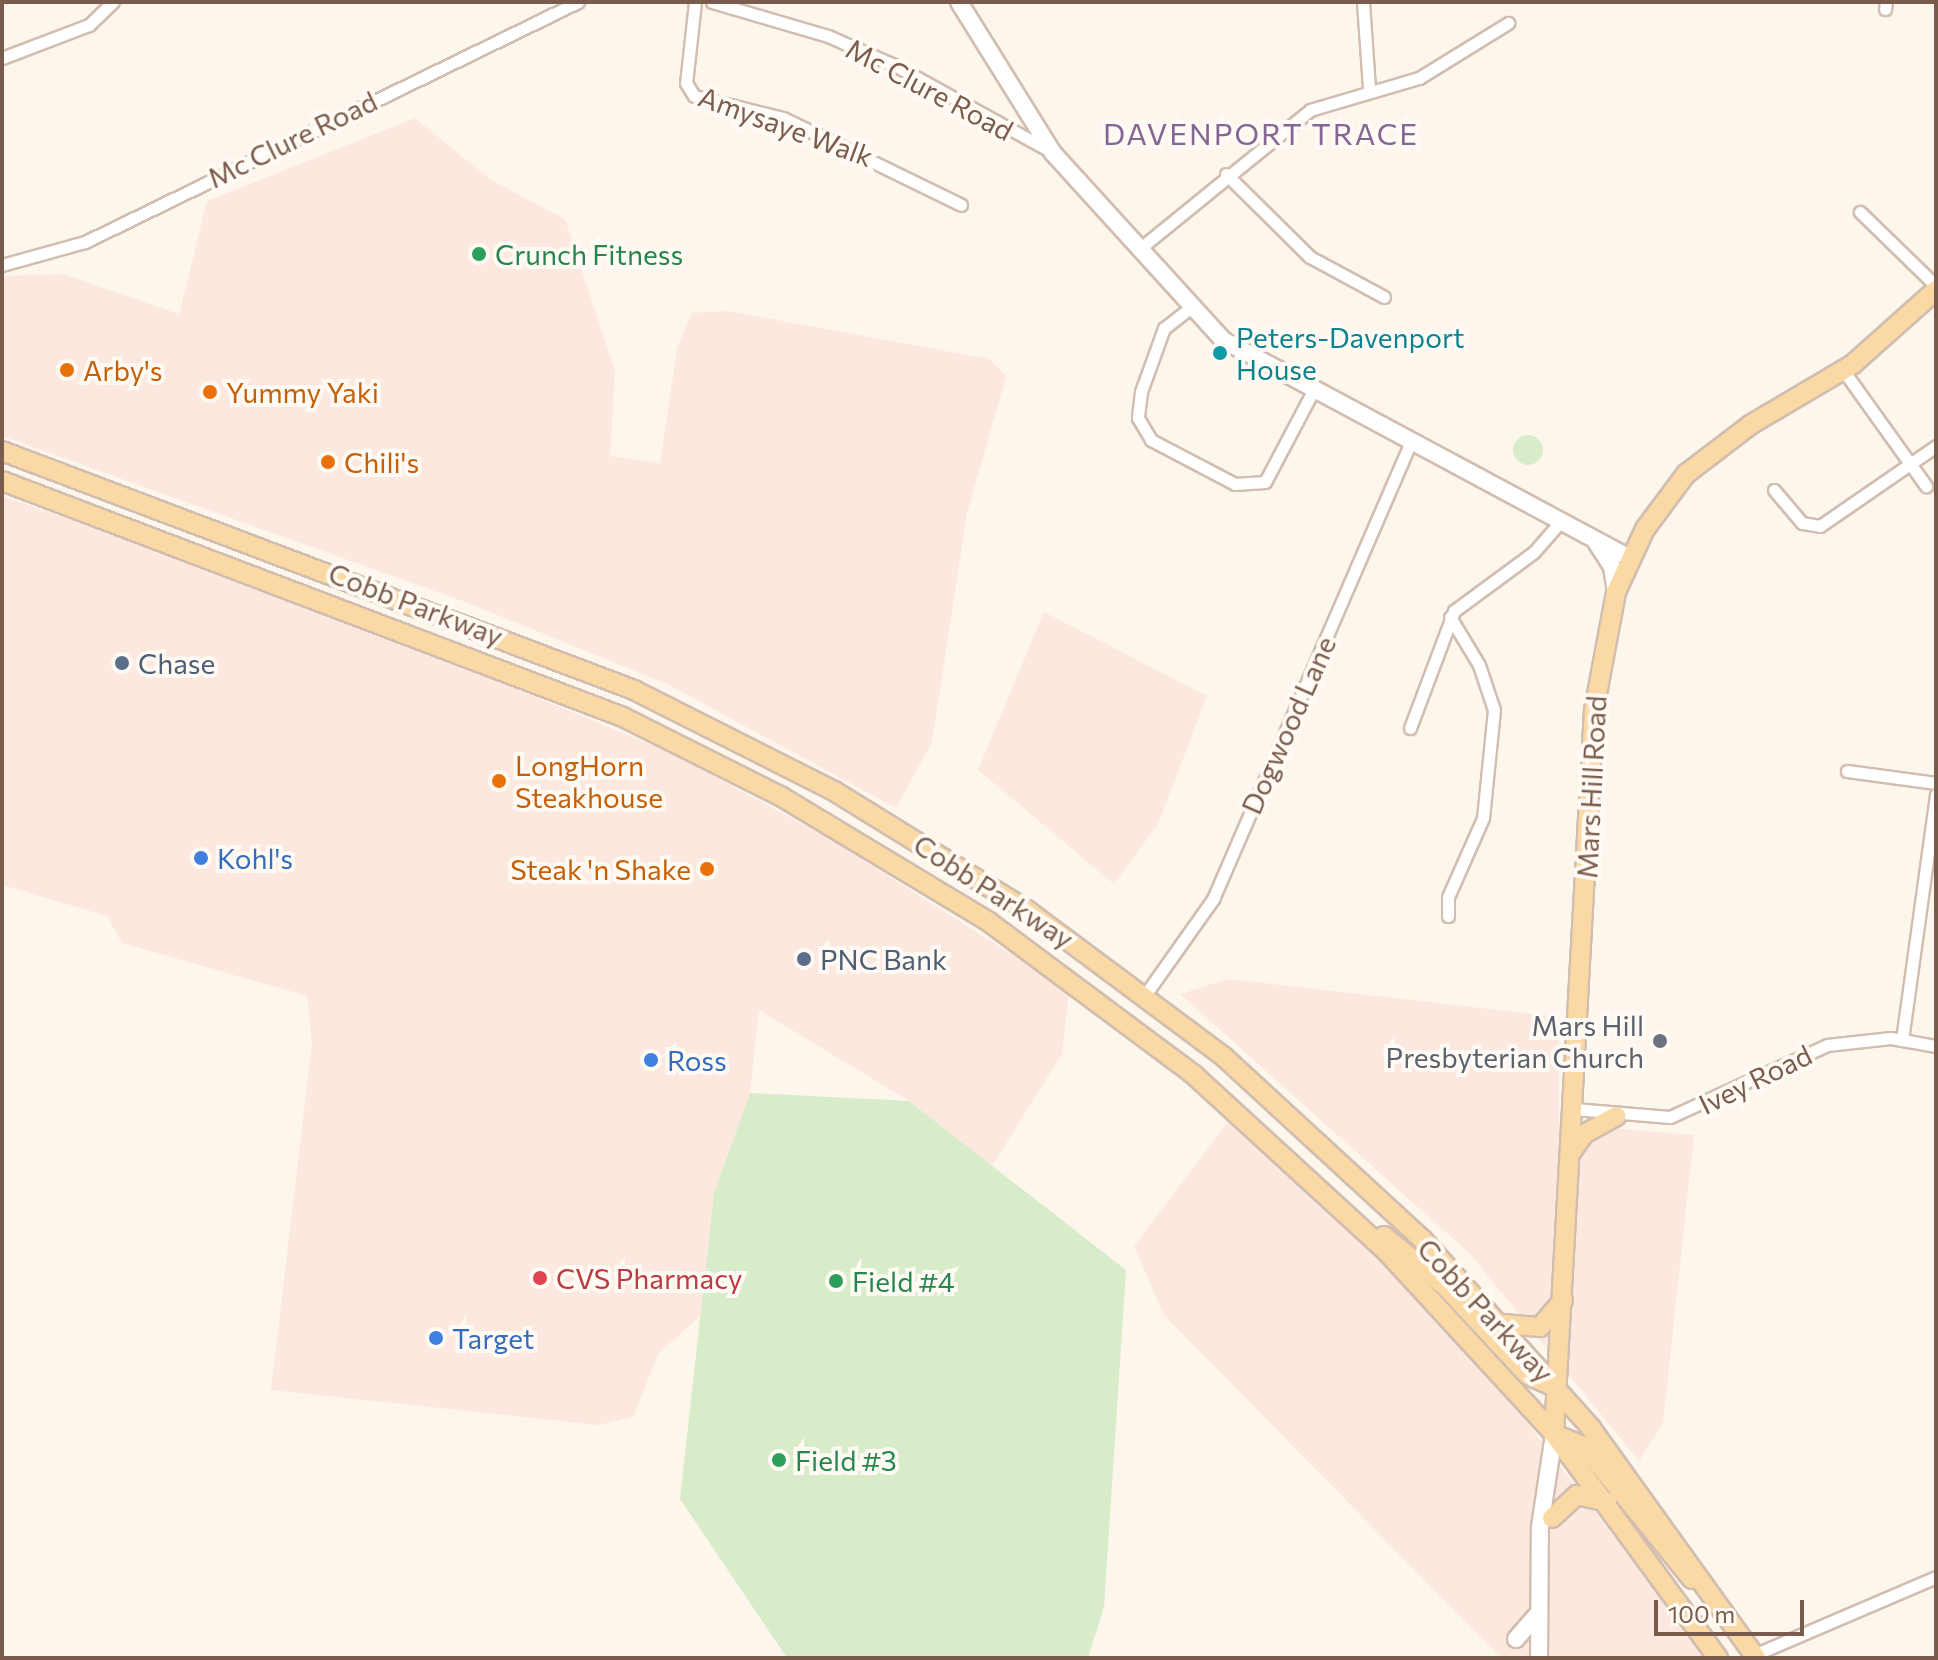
<!DOCTYPE html>
<html>
<head>
<meta charset="utf-8">
<style>
  body { margin:0 }
  #map { position:relative; width:1938px; height:1660px; overflow:hidden; background:#fdf6ec; font-family:Commissioner,sans-serif }
  div>[style] { position:absolute }
  .commercial>* { inset:0; background:#fde8e0 }
  .green>* { inset:0; background:#d8ecc9 }
  .round { border-radius:50% }
  .roads { filter:drop-shadow(2px 0 #d1beb0) drop-shadow(-2px 0 #d1beb0) drop-shadow(0 2px #d1beb0) drop-shadow(0 -2px #d1beb0) }
  .street>* { height:11px; margin:-5.5px; padding:0 5.5px; transform-origin:5.5px; border-radius:5.5px; background:#fff }
  .secondary>* { height:16px; margin:-8px; padding:0 8px; transform-origin:8px; border-radius:8px; background:#fff }
  .primary>* { height:18px; margin:-9px; padding:0 9px; transform-origin:9px; border-radius:9px; background:#fbd9a5 }
  .dots>* { width:22px; height:22px; translate:-50% -50%; box-sizing:border-box; border:4px solid #fffaf3; border-radius:50% }
  span { translate:-50% -50%; white-space:nowrap; text-align:center; line-height:1.15; -webkit-text-stroke:8px #fffaf3; paint-order:stroke }
  .street-label { font-size:28px; color:#7a5c4d }
  .leisure-label { font-size:28px; color:#27864d }
  .left { translate:0 -50%; text-align:left }
  .culture-label { font-size:28px; color:#0d838f }
  .food-label { font-size:28px; color:#c56008 }
  .right { translate:-100% -50%; text-align:right }
  .service-label { font-size:28px; color:#4e5e75 }
  .shop-label { font-size:28px; color:#366cbe }
  .worship-label { font-size:28px; color:#5b616d }
  .health-label { font-size:28px; color:#be3a42 }
  .neighbourhood-label { font-size:30px; color:#846695; letter-spacing:2px }
  .frame { position:absolute; inset:0; border:4px solid #7a5c4d; pointer-events:none }
  .scale { position:absolute; left:1654px; top:1600px; width:150px; height:36px; box-sizing:border-box; border:4px solid #7a5c4d; border-top:0; padding-left:10px; font-size:24px; line-height:28px; white-space:nowrap; color:#7a5c4d; -webkit-text-stroke:6px #fffaf3; paint-order:stroke }
</style>
</head>
<body>
<div id="map">
  <div class="commercial">
    <i style="clip-path:polygon(415px 118px,491px 180px,565px 219px,615px 371px,610px 456px,660px 463px,677px 349px,691px 313px,728px 311px,989px 359px,1006px 376px,967px 513px,932px 742px,896px 808px,669px 685px,468px 603px,2px 436px,2px 276px,63px 274px,179px 314px,207px 201px)"></i>
    <i style="clip-path:polygon(2px 496px,281px 592px,669px 752px,830px 839px,1069px 991px,1062px 1054px,992px 1166px,909px 1101px,759px 1010px,750px 1093px,714px 1193px,700px 1316px,658px 1354px,633px 1417px,599px 1425px,271px 1390px,312px 1043px,307px 996px,122px 943px,107px 916px,2px 885px)"></i>
    <i style="clip-path:polygon(1044px 612px,1207px 696px,1158px 824px,1114px 884px,978px 770px)"></i>
    <i style="clip-path:polygon(1228px 979px,1559px 1017px,1559px 1124px,1694px 1135px,1663px 1423px,1639px 1461px,1469px 1253px,1180px 994px)"></i>
    <i style="clip-path:polygon(1230px 1119px,1389px 1269px,1508px 1398px,1707px 1658px,1501px 1658px,1164px 1315px,1134px 1246px)"></i>
  </div>
  <div class="green">
    <i class="round" style="left:1513px;top:435px;width:30px;height:30px"></i>
    <i style="clip-path:polygon(750px 1093px,909px 1101px,1126px 1270px,1104px 1607px,1088px 1658px,787px 1658px,680px 1499px,714px 1193px)"></i>
  </div>
  <div class="roads">
    <div class="street">
      <i style="left:695px;top:2px;width:81px;rotate:96.3deg"></i>
      <i style="left:686px;top:83px;width:15px;rotate:58deg"></i>
      <i style="left:694px;top:96px;width:92px;rotate:13.9deg"></i>
      <i style="left:783px;top:118px;width:198px;rotate:26deg"></i>
      <i style="left:712px;top:2px;width:121px;rotate:16.3deg"></i>
      <i style="left:828px;top:36px;width:74px;rotate:23.8deg"></i>
      <i style="left:896px;top:66px;width:176px;rotate:28.9deg"></i>
      <i style="left:1363px;top:2px;width:86px;rotate:86deg"></i>
      <i style="left:1885px;top:9px;width:7px;rotate:-82deg"></i>
      <i style="left:2px;top:58px;width:93px;rotate:-20.8deg"></i>
      <i style="left:89px;top:25px;width:33px;rotate:-44deg"></i>
      <i style="left:1226px;top:174px;width:118px;rotate:44.7deg"></i>
      <i style="left:1310px;top:257px;width:84px;rotate:28.4deg"></i>
      <i style="left:1860px;top:212px;width:106px;rotate:44.2deg"></i>
      <i style="left:1138px;top:250px;width:222px;rotate:-39.1deg"></i>
      <i style="left:1310px;top:110px;width:114px;rotate:-16.4deg"></i>
      <i style="left:1419px;top:78px;width:105px;rotate:-31.7deg"></i>
      <i style="left:2px;top:265px;width:86px;rotate:-15.5deg"></i>
      <i style="left:85px;top:242px;width:548px;rotate:-25.96deg"></i>
      <i style="left:1190px;top:308px;width:33px;rotate:142deg"></i>
      <i style="left:1164px;top:328px;width:68px;rotate:109.8deg"></i>
      <i style="left:1141px;top:392px;width:26px;rotate:97deg"></i>
      <i style="left:1138px;top:418px;width:26px;rotate:59deg"></i>
      <i style="left:1151px;top:440px;width:95px;rotate:27.6deg"></i>
      <i style="left:1235px;top:484px;width:30px;rotate:-4deg"></i>
      <i style="left:1265px;top:482px;width:105px;rotate:-62.2deg"></i>
      <i style="left:1843px;top:370px;width:143px;rotate:54.4deg"></i>
      <i style="left:1774px;top:490px;width:43px;rotate:49.7deg"></i>
      <i style="left:1802px;top:523px;width:18px;rotate:9deg"></i>
      <i style="left:1820px;top:526px;width:141px;rotate:-34.6deg"></i>
      <i style="left:1410px;top:728px;width:125px;rotate:-69.4deg"></i>
      <i style="left:1454px;top:611px;width:99px;rotate:-36.4deg"></i>
      <i style="left:1534px;top:552px;width:40px;rotate:-49deg"></i>
      <i style="left:1847px;top:771px;width:90px;rotate:7.7deg"></i>
      <i style="left:1448px;top:916px;width:19px;rotate:-90deg"></i>
      <i style="left:1448px;top:897px;width:86px;rotate:-66.1deg"></i>
      <i style="left:1483px;top:818px;width:109px;rotate:-84.2deg"></i>
      <i style="left:1494px;top:710px;width:47px;rotate:-108.4deg"></i>
      <i style="left:1479px;top:665px;width:56px;rotate:-121.1deg"></i>
      <i style="left:1145px;top:995px;width:118px;rotate:-54.7deg"></i>
      <i style="left:1213px;top:899px;width:497px;rotate:-66.6deg"></i>
      <i style="left:1902px;top:1040px;width:248px;rotate:-82.1deg"></i>
      <i style="left:1574px;top:1109px;width:96px;rotate:4.8deg"></i>
      <i style="left:1670px;top:1117px;width:173px;rotate:-24.6deg"></i>
      <i style="left:1827px;top:1045px;width:64px;rotate:-6.2deg"></i>
      <i style="left:1891px;top:1038px;width:46px;rotate:10.1deg"></i>
      <i style="left:1754px;top:1655px;width:198px;rotate:-23.2deg"></i>
    </div>
    <div class="secondary">
      <i style="left:959px;top:2px;width:178px;rotate:58.1deg"></i>
      <i style="left:1053px;top:153px;width:253px;rotate:47.7deg"></i>
      <i style="left:1223px;top:340px;width:461px;rotate:28.2deg"></i>
      <i style="left:1596px;top:542px;width:30px;rotate:57deg"></i>
      <i style="left:1612px;top:567px;width:25px;rotate:81deg"></i>
      <i style="left:1516px;top:1639px;width:30px;rotate:-49deg"></i>
      <i style="left:1539px;top:1658px;width:131px;rotate:-89.6deg"></i>
      <i style="left:1540px;top:1527px;width:94px;rotate:-81.4deg"></i>
    </div>
    <div class="primary">
      <i style="left:2px;top:451px;width:676px;rotate:20.71deg"></i>
      <i style="left:634px;top:690px;width:224px;rotate:26.8deg"></i>
      <i style="left:834px;top:791px;width:227px;rotate:31.7deg"></i>
      <i style="left:1027px;top:910px;width:246px;rotate:36.7deg"></i>
      <i style="left:1224px;top:1057px;width:270px;rotate:42.6deg"></i>
      <i style="left:1423px;top:1240px;width:252px;rotate:48.2deg"></i>
      <i style="left:1591px;top:1428px;width:283px;rotate:54.3deg"></i>
      <i style="left:2px;top:481px;width:664px;rotate:20.81deg"></i>
      <i style="left:623px;top:717px;width:178px;rotate:26.7deg"></i>
      <i style="left:782px;top:797px;width:242px;rotate:31.1deg"></i>
      <i style="left:989px;top:922px;width:256px;rotate:36.7deg"></i>
      <i style="left:1194px;top:1075px;width:259px;rotate:42.5deg"></i>
      <i style="left:1385px;top:1250px;width:250px;rotate:47.4deg"></i>
      <i style="left:1554px;top:1434px;width:278px;rotate:53.8deg"></i>
      <i style="left:1572px;top:1151px;width:21px;rotate:-55deg"></i>
      <i style="left:1584px;top:1134px;width:37px;rotate:-29deg"></i>
      <i style="left:1384px;top:1236px;width:80px;rotate:39.4deg"></i>
      <i style="left:1446px;top:1287px;width:120px;rotate:47deg"></i>
      <i style="left:1528px;top:1375px;width:30px;rotate:24deg"></i>
      <i style="left:1504px;top:1324px;width:36px;rotate:5deg"></i>
      <i style="left:1540px;top:1327px;width:35px;rotate:-49deg"></i>
      <i style="left:1554px;top:1434px;width:725px;rotate:-86.84deg"></i>
      <i style="left:1594px;top:710px;width:120px;rotate:-79.4deg"></i>
      <i style="left:1616px;top:592px;width:69px;rotate:-65.3deg"></i>
      <i style="left:1645px;top:529px;width:69px;rotate:-53.3deg"></i>
      <i style="left:1686px;top:474px;width:81px;rotate:-37.4deg"></i>
      <i style="left:1750px;top:425px;width:120px;rotate:-30.6deg"></i>
      <i style="left:1853px;top:364px;width:111px;rotate:-41.7deg"></i>
      <i style="left:1554px;top:1434px;width:32px;rotate:22deg"></i>
      <i style="left:1584px;top:1446px;width:171px;rotate:50.9deg"></i>
      <i style="left:1552px;top:1518px;width:34px;rotate:-43deg"></i>
      <i style="left:1577px;top:1495px;width:31px;rotate:13deg"></i>
    </div>
  </div>
  <div class="dots">
    <i style="left:479px;top:254px;background:#2e9e5b"></i>
    <i style="left:1220px;top:353px;background:#0f9aa8"></i>
    <i style="left:67px;top:370px;background:#e8710a"></i>
    <i style="left:210px;top:392px;background:#e8710a"></i>
    <i style="left:328px;top:462px;background:#e8710a"></i>
    <i style="left:122px;top:663px;background:#5c6f8a"></i>
    <i style="left:499px;top:781px;background:#e8710a"></i>
    <i style="left:201px;top:858px;background:#3f7fe0"></i>
    <i style="left:707px;top:869px;background:#e8710a"></i>
    <i style="left:804px;top:959px;background:#5c6f8a"></i>
    <i style="left:1660px;top:1041px;background:#6b7280"></i>
    <i style="left:651px;top:1060px;background:#3f7fe0"></i>
    <i style="left:540px;top:1278px;background:#e0444e"></i>
    <i style="left:836px;top:1281px;background:#2e9e5b"></i>
    <i style="left:436px;top:1338px;background:#3f7fe0"></i>
    <i style="left:779px;top:1460px;background:#2e9e5b"></i>
  </div>
  <div class="street-label">
    <span style="left:930px;top:89px;rotate:28deg">Mc Clure Road</span>
    <span style="left:786px;top:126px;rotate:20deg">Amysaye Walk</span>
    <span style="left:292px;top:139px;rotate:-26deg">Mc Clure Road</span>
    <span style="left:416px;top:604px;rotate:21deg">Cobb Parkway</span>
    <span style="left:1288px;top:725px;rotate:-66deg">Dogwood Lane</span>
    <span style="left:1591px;top:787px;rotate:-87deg">Mars Hill Road</span>
    <span style="left:994px;top:891px;rotate:33deg">Cobb Parkway</span>
    <span style="left:1755px;top:1079px;rotate:-26deg">Ivey Road</span>
    <span style="left:1486px;top:1310px;rotate:47deg">Cobb Parkway</span>
  </div>
  <div class="leisure-label">
    <span class="left" style="left:495px;top:254px">Crunch Fitness</span>
    <span class="left" style="left:852px;top:1281px">Field #4</span>
    <span class="left" style="left:795px;top:1460px">Field #3</span>
  </div>
  <div class="culture-label">
    <span class="left" style="left:1236px;top:353px">Peters-Davenport<br>House</span>
  </div>
  <div class="food-label">
    <span class="left" style="left:83px;top:370px">Arby's</span>
    <span class="left" style="left:226px;top:392px">Yummy Yaki</span>
    <span class="left" style="left:344px;top:462px">Chili's</span>
    <span class="left" style="left:515px;top:781px">LongHorn<br>Steakhouse</span>
    <span class="right" style="left:691px;top:869px">Steak 'n Shake</span>
  </div>
  <div class="service-label">
    <span class="left" style="left:138px;top:663px">Chase</span>
    <span class="left" style="left:820px;top:959px">PNC Bank</span>
  </div>
  <div class="shop-label">
    <span class="left" style="left:217px;top:858px">Kohl's</span>
    <span class="left" style="left:667px;top:1060px">Ross</span>
    <span class="left" style="left:452px;top:1338px">Target</span>
  </div>
  <div class="worship-label">
    <span class="right" style="left:1644px;top:1041px">Mars Hill<br>Presbyterian Church</span>
  </div>
  <div class="health-label">
    <span class="left" style="left:556px;top:1278px">CVS Pharmacy</span>
  </div>
  <div class="neighbourhood-label">
    <span style="left:1261px;top:133px">DAVENPORT TRACE</span>
  </div>
  <div class="frame"></div>
  <div class="scale">100 m</div>
</div>
</body>
</html>
